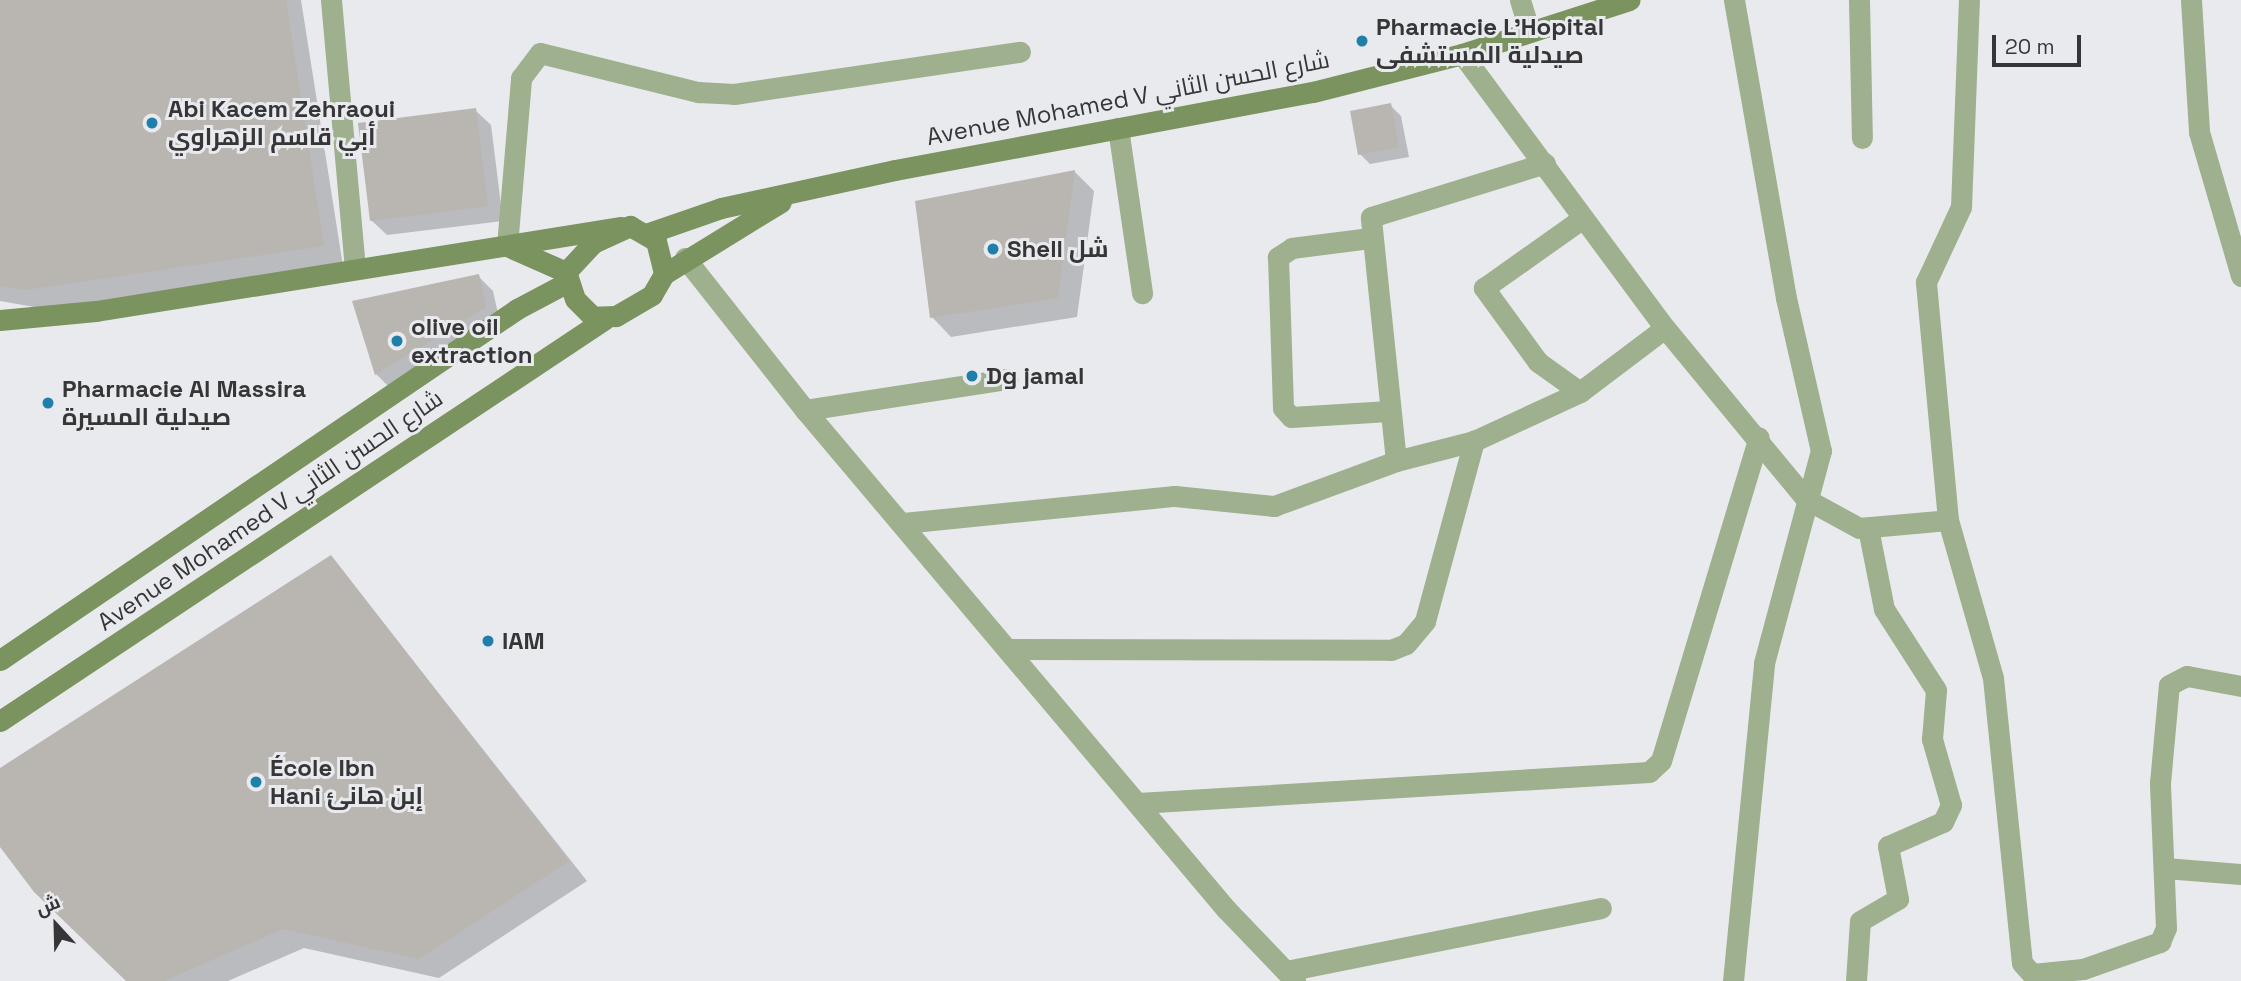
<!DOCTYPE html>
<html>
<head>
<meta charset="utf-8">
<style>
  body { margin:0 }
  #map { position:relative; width:2241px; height:981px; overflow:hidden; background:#e9eaee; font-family:"Space Grotesk",Cairo,sans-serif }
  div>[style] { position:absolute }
  .shadow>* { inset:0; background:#0003 }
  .building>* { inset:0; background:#b9b5b1 }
  .street>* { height:21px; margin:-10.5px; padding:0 10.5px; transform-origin:10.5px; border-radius:10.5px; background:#9eb08d }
  .secondary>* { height:21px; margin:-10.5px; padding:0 10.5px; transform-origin:10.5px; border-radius:10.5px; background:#7a935f }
  .dots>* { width:19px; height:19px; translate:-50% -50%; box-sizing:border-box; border:4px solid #e9eaee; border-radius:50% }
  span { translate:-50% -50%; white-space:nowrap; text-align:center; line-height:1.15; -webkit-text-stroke:6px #e9eaee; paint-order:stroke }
  .poi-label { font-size:24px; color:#363638; font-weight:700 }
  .left { translate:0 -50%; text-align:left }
  .street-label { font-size:24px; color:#363638 }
  .north { position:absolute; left:21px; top:890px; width:70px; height:70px; -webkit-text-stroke:5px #e9eaee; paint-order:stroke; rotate:338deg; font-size:19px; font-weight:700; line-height:28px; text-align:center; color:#363638 }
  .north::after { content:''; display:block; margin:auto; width:24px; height:32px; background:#363638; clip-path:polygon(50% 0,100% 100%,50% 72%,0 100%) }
  .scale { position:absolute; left:1992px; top:35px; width:89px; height:32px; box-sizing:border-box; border:4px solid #363638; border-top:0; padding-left:9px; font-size:21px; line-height:24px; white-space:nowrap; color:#363638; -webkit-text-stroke:5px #e9eaee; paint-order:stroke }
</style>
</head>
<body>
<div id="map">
  <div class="shadow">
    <i style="clip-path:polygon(0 0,301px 0,343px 266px,46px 309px,0 301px)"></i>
    <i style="clip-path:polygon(1390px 105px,1401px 116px,1409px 157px,1370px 164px,1360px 154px)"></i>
    <i style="clip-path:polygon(475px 110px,491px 125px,503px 221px,387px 235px,371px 220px)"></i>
    <i style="clip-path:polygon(1074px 171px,1094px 191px,1077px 317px,951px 337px,932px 317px)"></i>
    <i style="clip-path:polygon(478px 276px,493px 291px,500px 323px,391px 389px,376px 374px)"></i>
    <i style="clip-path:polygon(331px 557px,587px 881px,439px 978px,304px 948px,228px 981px,128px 981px,0 844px,0 770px)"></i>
  </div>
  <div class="building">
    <i style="clip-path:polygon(0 0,286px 0,324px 246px,25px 290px,0 286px)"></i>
    <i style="clip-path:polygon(1391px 103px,1399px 147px,1358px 155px,1350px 111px)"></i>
    <i style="clip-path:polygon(476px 108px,488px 206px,370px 221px,358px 123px)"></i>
    <i style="clip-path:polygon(1075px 170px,1058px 298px,930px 318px,915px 201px)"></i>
    <i style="clip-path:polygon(479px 274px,486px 307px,375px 375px,352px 301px)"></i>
    <i style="clip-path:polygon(331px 555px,569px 861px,419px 959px,283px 929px,164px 981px,126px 981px,34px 892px,0 847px,0 768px)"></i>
  </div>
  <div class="street">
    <i style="left:331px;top:0;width:270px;rotate:84.9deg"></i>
    <i style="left:1520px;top:0;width:31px;rotate:73deg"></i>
    <i style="left:1859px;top:0;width:138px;rotate:88.8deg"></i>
    <i style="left:2191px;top:0;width:132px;rotate:86.5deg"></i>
    <i style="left:2199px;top:132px;width:150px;rotate:73.7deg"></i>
    <i style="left:1462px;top:54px;width:341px;rotate:53.5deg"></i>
    <i style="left:1665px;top:328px;width:222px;rotate:50.5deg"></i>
    <i style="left:1806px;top:499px;width:60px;rotate:28.7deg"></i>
    <i style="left:1859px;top:528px;width:89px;rotate:-5.1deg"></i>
    <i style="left:1948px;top:520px;width:164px;rotate:74.1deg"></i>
    <i style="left:1993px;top:678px;width:286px;rotate:84.2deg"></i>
    <i style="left:2022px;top:963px;width:15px;rotate:48deg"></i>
    <i style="left:2032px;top:974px;width:51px;rotate:-5.6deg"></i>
    <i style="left:2083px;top:969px;width:82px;rotate:-19.3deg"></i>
    <i style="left:2160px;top:942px;width:15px;rotate:-67deg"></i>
    <i style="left:2166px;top:928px;width:145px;rotate:-92.4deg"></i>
    <i style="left:2160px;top:783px;width:98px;rotate:-84.8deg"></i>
    <i style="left:2169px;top:685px;width:20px;rotate:-27deg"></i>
    <i style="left:2187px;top:676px;width:55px;rotate:10.5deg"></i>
    <i style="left:1118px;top:128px;width:167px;rotate:81.7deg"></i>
    <i style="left:1370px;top:238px;width:79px;rotate:172.7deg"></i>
    <i style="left:1292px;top:248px;width:17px;rotate:147deg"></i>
    <i style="left:1278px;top:257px;width:151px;rotate:88.1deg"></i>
    <i style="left:1283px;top:408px;width:12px;rotate:48deg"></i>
    <i style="left:1291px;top:417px;width:98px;rotate:-3.5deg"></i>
    <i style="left:507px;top:246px;width:169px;rotate:-85.2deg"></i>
    <i style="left:521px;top:78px;width:31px;rotate:-53deg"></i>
    <i style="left:540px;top:53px;width:163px;rotate:13.9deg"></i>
    <i style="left:698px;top:92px;width:36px;rotate:3deg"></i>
    <i style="left:734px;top:94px;width:289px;rotate:-8.4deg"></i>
    <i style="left:685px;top:258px;width:194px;rotate:51.7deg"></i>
    <i style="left:805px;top:410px;width:653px;rotate:49.85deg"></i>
    <i style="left:1226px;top:909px;width:100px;rotate:46.2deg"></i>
    <i style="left:1580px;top:392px;width:52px;rotate:-144.5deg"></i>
    <i style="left:1538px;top:362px;width:92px;rotate:-126.1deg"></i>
    <i style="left:1484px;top:288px;width:121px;rotate:-35.3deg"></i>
    <i style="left:805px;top:410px;width:205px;rotate:-8.7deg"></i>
    <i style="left:1396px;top:461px;width:245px;rotate:-95.9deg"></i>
    <i style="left:1371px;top:217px;width:182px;rotate:-17.2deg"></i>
    <i style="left:1948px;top:520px;width:239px;rotate:-95.3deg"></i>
    <i style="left:1926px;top:282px;width:83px;rotate:-65deg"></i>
    <i style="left:1961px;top:207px;width:207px;rotate:-87.8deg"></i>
    <i style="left:903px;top:523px;width:273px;rotate:-5.7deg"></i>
    <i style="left:1175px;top:496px;width:100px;rotate:5.8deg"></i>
    <i style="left:1274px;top:506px;width:130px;rotate:-20.2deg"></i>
    <i style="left:1396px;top:461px;width:81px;rotate:-14.4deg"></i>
    <i style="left:1009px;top:649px;width:382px;rotate:0.1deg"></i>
    <i style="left:1391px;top:650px;width:16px;rotate:-22deg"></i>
    <i style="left:1406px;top:644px;width:30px;rotate:-50deg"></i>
    <i style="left:1425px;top:621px;width:187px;rotate:-74.8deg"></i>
    <i style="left:1474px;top:441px;width:117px;rotate:-24.8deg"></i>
    <i style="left:1580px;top:392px;width:106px;rotate:-37deg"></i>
    <i style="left:1138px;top:803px;width:512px;rotate:-3.47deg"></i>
    <i style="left:1649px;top:772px;width:16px;rotate:-43deg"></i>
    <i style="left:1661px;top:761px;width:338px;rotate:-73.2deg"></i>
    <i style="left:2165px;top:868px;width:76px;rotate:4.5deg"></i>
    <i style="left:1286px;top:971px;width:321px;rotate:-11.3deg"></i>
    <i style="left:1733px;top:981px;width:320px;rotate:-84.4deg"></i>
    <i style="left:1764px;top:663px;width:220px;rotate:-75deg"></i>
    <i style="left:1821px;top:451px;width:157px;rotate:-102.9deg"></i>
    <i style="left:1786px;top:298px;width:303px;rotate:-99.9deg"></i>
    <i style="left:1856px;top:981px;width:60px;rotate:-86.2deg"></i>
    <i style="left:1860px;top:921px;width:44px;rotate:-30.1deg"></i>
    <i style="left:1898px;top:899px;width:54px;rotate:-100.7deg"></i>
    <i style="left:1888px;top:846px;width:60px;rotate:-23.6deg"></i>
    <i style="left:1943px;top:822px;width:19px;rotate:-65deg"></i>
    <i style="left:1951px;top:805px;width:69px;rotate:-106.1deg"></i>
    <i style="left:1932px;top:739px;width:49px;rotate:-85.3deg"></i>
    <i style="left:1936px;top:690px;width:96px;rotate:-122.7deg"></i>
    <i style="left:1884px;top:609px;width:83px;rotate:-101.2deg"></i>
  </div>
  <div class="secondary">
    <i style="left:630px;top:226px;width:30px;rotate:30deg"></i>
    <i style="left:656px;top:241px;width:34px;rotate:76deg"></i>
    <i style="left:664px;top:274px;width:24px;rotate:120deg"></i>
    <i style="left:652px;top:295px;width:42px;rotate:149.7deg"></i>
    <i style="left:616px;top:316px;width:23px;rotate:178deg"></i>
    <i style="left:593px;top:317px;width:25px;rotate:-135deg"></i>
    <i style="left:575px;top:299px;width:28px;rotate:-108deg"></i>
    <i style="left:566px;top:272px;width:40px;rotate:-47deg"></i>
    <i style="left:593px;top:243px;width:41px;rotate:-24.7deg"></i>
    <i style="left:649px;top:233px;width:76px;rotate:-19.1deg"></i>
    <i style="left:721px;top:208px;width:178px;rotate:-12.3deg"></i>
    <i style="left:895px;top:170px;width:425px;rotate:-10.6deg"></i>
    <i style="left:1313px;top:92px;width:154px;rotate:-14.3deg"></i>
    <i style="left:1462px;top:54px;width:176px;rotate:-17.9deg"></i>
    <i style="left:507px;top:246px;width:64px;rotate:23.8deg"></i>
    <i style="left:664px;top:274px;width:137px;rotate:-31.6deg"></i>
    <i style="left:0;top:320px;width:96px;rotate:-5.4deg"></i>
    <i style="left:96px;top:311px;width:532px;rotate:-9.09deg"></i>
    <i style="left:0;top:660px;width:625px;rotate:-34.17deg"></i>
    <i style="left:517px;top:309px;width:55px;rotate:-28deg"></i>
    <i style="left:0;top:721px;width:726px;rotate:-33.6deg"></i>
  </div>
  <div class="dots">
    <i style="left:1362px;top:41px;background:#1e7fab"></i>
    <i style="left:152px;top:123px;background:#1e7fab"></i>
    <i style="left:993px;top:249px;background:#1e7fab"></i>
    <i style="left:397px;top:341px;background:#1e7fab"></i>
    <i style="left:972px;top:376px;background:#1e7fab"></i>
    <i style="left:48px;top:403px;background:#1e7fab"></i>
    <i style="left:488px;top:641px;background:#1e7fab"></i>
    <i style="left:256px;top:782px;background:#1e7fab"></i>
  </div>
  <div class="poi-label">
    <span class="left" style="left:1376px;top:41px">Pharmacie L'Hopital<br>صيدلية المستشفى</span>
    <span class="left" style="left:168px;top:123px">Abi Kacem Zehraoui<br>أبي قاسم الزهراوي</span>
    <span class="left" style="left:1007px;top:249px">Shell شل</span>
    <span class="left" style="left:411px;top:341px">olive oil<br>extraction</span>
    <span class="left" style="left:986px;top:376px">Dg jamal</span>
    <span class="left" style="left:62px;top:403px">Pharmacie Al Massira<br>صيدلية المسيرة</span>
    <span class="left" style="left:502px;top:641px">IAM</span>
    <span class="left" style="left:270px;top:782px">École Ibn<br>Hani إبن هانئ</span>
  </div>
  <div class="street-label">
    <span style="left:1128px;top:98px;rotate:-11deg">Avenue Mohamed V شارع الحسن الثاني</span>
    <span style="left:270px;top:510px;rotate:-34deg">Avenue Mohamed V شارع الحسن الثاني</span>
  </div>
  <div class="north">ش</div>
  <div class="scale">20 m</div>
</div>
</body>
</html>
